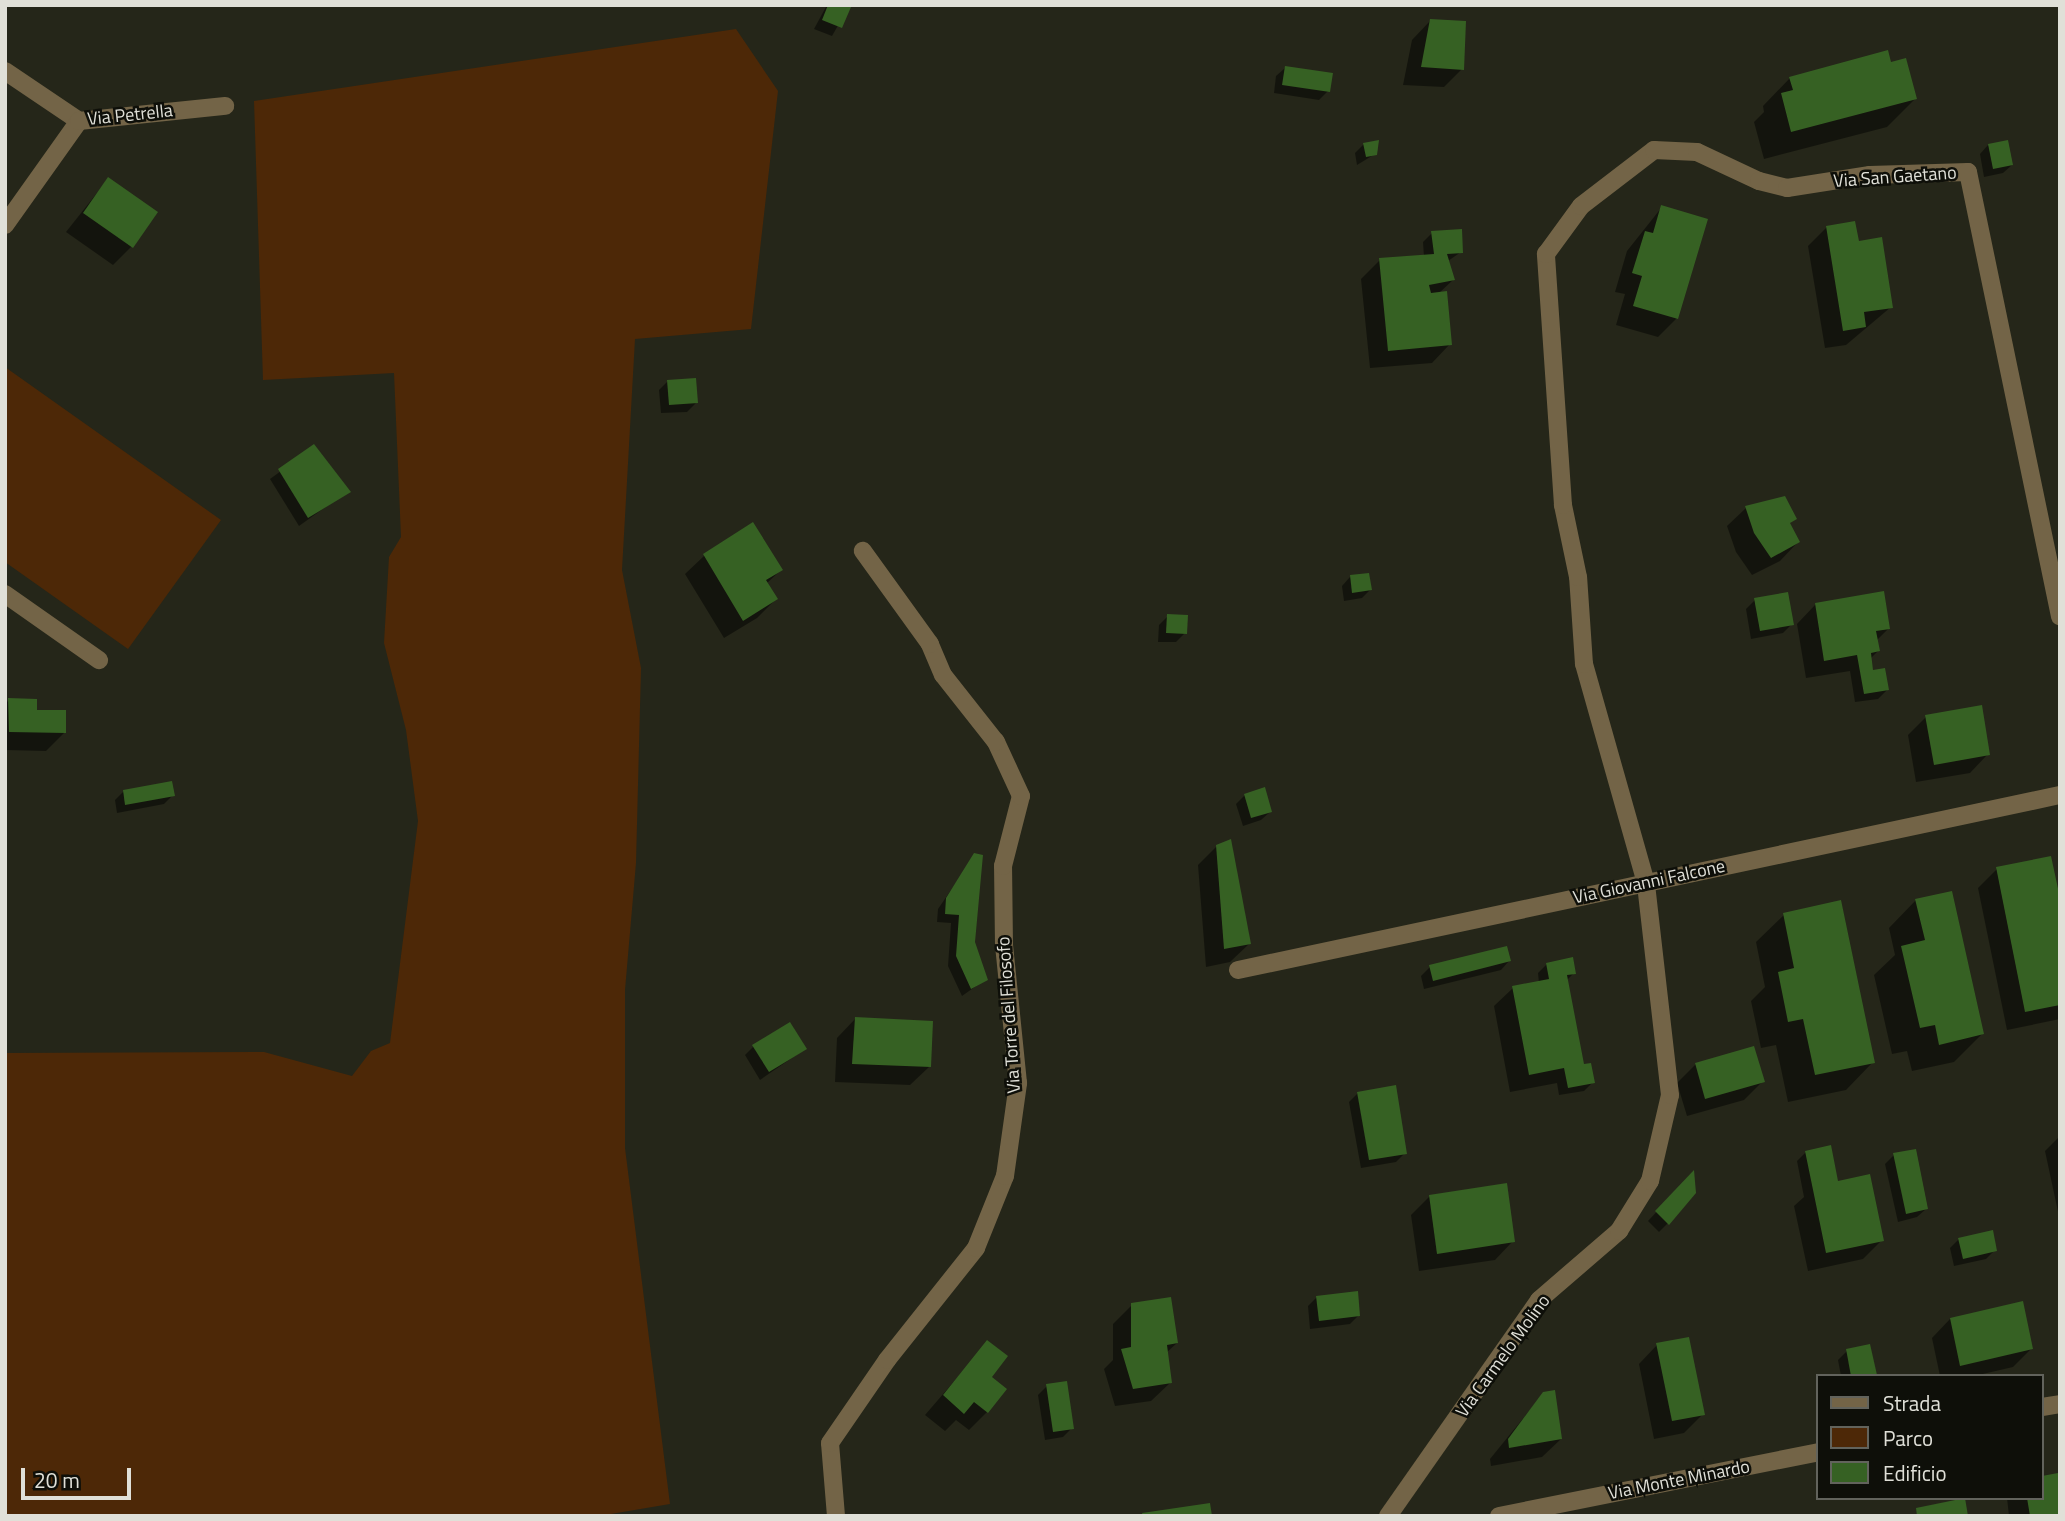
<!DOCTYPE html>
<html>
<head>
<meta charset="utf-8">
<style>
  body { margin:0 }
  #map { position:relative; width:2065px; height:1521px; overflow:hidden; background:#252619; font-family:"Titillium Web",sans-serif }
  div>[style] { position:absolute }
  .green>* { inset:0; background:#4d2807 }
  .shadow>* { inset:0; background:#0007 }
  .building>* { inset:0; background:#366123 }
  .minor>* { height:18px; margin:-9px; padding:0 9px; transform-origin:9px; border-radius:9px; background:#736447 }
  span { translate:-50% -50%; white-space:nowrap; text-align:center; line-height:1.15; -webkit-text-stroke:5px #0e0f09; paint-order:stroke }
  .street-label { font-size:18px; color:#e0e0d8 }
  .frame { position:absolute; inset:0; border:7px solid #e0e0d8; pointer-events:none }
  .legend { position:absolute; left:1816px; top:1374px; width:228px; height:126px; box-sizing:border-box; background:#0e0f09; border:2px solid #62635c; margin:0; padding:9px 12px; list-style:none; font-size:21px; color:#e0e0d8 }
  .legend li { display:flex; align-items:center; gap:14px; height:35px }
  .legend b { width:35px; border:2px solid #62635c }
  .scale { position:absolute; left:21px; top:1468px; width:110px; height:32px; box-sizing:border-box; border:4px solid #e0e0d8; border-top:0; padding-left:9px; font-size:21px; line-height:24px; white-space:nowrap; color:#e0e0d8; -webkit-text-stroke:5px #0e0f09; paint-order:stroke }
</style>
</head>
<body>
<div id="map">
  <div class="green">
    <i style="clip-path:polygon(736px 29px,778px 91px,751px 329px,635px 339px,622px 570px,641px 668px,636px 863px,625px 990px,625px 1148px,670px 1504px,599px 1516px,5px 1516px,5px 1053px,264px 1052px,352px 1076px,371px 1051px,390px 1043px,418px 821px,406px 730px,384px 643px,389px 557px,401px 537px,394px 373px,263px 380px,254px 101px)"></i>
    <i style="clip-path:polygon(5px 367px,221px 520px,128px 649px,5px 562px)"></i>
  </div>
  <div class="shadow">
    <i style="clip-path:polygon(827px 5px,848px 8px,832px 36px,814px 29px)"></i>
    <i style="clip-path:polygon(1430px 21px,1462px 69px,1444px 87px,1403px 85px,1412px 40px)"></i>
    <i style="clip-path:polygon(1890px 64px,1915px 99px,1887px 127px,1764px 159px,1754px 122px,1764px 112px,1763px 106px,1790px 78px)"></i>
    <i style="clip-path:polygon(1285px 68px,1328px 91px,1319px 100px,1274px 93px,1276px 76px)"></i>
    <i style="clip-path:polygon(1364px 144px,1375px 154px,1357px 165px,1355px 153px)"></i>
    <i style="clip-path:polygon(1988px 145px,2012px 165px,2003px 173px,1984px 177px,1980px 154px)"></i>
    <i style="clip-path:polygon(108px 179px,131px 247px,113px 265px,66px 232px)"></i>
    <i style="clip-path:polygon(1662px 207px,1677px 318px,1658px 337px,1616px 325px,1625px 294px,1615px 292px,1627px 251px)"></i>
    <i style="clip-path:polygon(1827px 227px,1857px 243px,1891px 307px,1846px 345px,1825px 348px,1808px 246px)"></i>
    <i style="clip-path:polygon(1432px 233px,1461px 252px,1448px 261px,1453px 280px,1438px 294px,1450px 344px,1432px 363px,1370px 368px,1361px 279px,1380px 260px,1424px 257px,1423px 242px)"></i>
    <i style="clip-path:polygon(668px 381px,696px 403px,687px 412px,661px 413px,659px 390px)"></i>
    <i style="clip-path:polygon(314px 447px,348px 491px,299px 526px,270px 479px)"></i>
    <i style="clip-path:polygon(1746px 508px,1798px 542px,1780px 561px,1752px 575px,1736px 552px,1727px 526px)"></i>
    <i style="clip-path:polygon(753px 525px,781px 570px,766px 584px,776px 599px,757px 618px,724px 638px,685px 574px,704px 556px)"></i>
    <i style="clip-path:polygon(1350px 577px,1370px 590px,1362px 598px,1344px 601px,1342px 586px)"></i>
    <i style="clip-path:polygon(1755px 600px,1792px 624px,1783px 633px,1751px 639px,1746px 609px)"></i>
    <i style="clip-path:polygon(1815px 605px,1889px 628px,1876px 641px,1878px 651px,1870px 659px,1872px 672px,1887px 690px,1878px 699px,1855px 702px,1850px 671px,1806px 678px,1797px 624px)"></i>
    <i style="clip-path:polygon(1168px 616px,1185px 633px,1176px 642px,1158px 642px,1159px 625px)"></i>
    <i style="clip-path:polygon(9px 700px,65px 732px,46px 751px,5px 750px,5px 704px)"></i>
    <i style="clip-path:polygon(1926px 717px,1988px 754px,1970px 773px,1916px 782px,1908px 735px)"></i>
    <i style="clip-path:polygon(124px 791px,173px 795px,164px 804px,117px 813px,115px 800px)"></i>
    <i style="clip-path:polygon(1245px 795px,1270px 812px,1261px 820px,1243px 826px,1236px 804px)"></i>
    <i style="clip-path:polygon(1217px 846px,1249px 944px,1230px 962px,1206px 967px,1198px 865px)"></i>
    <i style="clip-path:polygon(975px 855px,973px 942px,986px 979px,962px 996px,948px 966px,951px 923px,937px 922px,938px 909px)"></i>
    <i style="clip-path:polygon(1997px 869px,2060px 907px,2060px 1019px,2007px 1030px,1978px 888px)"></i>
    <i style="clip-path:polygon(1916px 900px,1982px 1034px,1954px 1062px,1912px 1071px,1907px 1051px,1892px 1054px,1874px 975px,1895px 955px,1889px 928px)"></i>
    <i style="clip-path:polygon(1784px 915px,1873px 1062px,1846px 1090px,1788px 1102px,1776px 1045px,1761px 1048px,1751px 1001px,1765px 987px,1756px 942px)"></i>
    <i style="clip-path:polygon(1509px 961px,1501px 970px,1424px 989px,1421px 976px,1430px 967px)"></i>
    <i style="clip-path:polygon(1547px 964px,1574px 973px,1566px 981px,1582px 1063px,1593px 1082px,1584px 1091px,1559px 1095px,1557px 1083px,1510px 1092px,1494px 1006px,1513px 988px,1539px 983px,1538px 973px)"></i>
    <i style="clip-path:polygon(855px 1019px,929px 1067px,910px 1085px,835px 1082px,837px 1038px)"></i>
    <i style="clip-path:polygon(754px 1046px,805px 1049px,760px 1080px,745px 1055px)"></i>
    <i style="clip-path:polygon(1696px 1064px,1763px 1081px,1744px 1100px,1687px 1116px,1677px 1083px)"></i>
    <i style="clip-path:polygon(1358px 1093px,1405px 1153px,1396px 1162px,1361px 1168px,1349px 1102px)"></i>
    <i style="clip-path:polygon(2060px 1136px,2060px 1221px,2045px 1151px)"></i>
    <i style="clip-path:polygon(1806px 1152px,1837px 1183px,1882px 1240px,1863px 1259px,1808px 1271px,1794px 1206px,1804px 1197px,1797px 1161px)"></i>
    <i style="clip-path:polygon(1894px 1155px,1926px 1209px,1917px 1217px,1898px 1222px,1885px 1164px)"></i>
    <i style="clip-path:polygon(1692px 1174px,1668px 1223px,1659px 1232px,1648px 1221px)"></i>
    <i style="clip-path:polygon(1430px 1196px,1513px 1241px,1495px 1260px,1419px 1271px,1411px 1215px)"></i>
    <i style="clip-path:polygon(1959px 1239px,1995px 1250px,1986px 1259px,1954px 1266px,1950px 1248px)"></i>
    <i style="clip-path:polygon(1317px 1297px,1359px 1315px,1350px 1324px,1310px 1329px,1308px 1306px)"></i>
    <i style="clip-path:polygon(1132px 1305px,1177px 1343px,1166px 1353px,1170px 1383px,1151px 1401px,1115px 1406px,1104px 1369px,1113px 1360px,1113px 1324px)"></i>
    <i style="clip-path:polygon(1950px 1319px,2032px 1348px,2013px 1367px,1974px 1376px,1940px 1376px,1932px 1338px)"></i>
    <i style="clip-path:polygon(988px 1342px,987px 1412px,969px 1430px,956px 1420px,945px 1431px,925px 1415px)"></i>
    <i style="clip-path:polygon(1657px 1345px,1703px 1414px,1684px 1433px,1654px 1439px,1639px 1364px)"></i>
    <i style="clip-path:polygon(1847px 1351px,1875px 1375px,1841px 1376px,1838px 1360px)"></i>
    <i style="clip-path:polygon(1047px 1386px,1072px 1428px,1063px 1437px,1045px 1440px,1038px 1395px)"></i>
    <i style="clip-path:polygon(1543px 1394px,1561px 1439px,1542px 1457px,1491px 1466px,1490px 1459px)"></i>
    <i style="clip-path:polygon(2056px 1475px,2060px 1516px,2009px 1516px,2007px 1498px,2042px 1498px)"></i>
  </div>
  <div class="building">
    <i style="clip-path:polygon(828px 5px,851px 7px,842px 28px,822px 20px)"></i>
    <i style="clip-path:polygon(1430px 19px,1466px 21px,1464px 70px,1421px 67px)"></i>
    <i style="clip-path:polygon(1888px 50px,1891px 62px,1906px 58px,1917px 99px,1791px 132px,1781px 93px,1793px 90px,1789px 77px)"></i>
    <i style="clip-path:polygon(1285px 66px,1333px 73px,1330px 92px,1282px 85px)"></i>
    <i style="clip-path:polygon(1379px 140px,1377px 155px,1366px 157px,1363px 143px)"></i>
    <i style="clip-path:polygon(2008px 140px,2013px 165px,1993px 169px,1988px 144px)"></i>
    <i style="clip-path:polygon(108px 177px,158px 212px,133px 248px,83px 213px)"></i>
    <i style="clip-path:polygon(1661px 205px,1708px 219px,1678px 319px,1633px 306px,1642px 276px,1632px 273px,1645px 231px,1653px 233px)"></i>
    <i style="clip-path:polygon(1855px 221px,1859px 241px,1882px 237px,1893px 308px,1864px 312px,1866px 327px,1843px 331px,1826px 226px)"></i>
    <i style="clip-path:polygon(1462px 229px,1463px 253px,1447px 254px,1455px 280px,1429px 285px,1431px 293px,1447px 291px,1452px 345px,1388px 351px,1379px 258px,1434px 254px,1431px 231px)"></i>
    <i style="clip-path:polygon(696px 378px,698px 403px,669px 405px,667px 380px)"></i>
    <i style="clip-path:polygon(314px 444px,351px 492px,308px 518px,278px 469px)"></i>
    <i style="clip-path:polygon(1785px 496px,1797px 519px,1790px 523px,1800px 542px,1771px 558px,1754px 533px,1745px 506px)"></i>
    <i style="clip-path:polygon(753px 522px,783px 570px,766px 580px,778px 599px,743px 621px,703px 554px)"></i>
    <i style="clip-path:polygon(1369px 573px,1372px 590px,1352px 593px,1350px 575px)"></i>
    <i style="clip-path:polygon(1884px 591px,1890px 629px,1876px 631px,1880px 651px,1871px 653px,1873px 670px,1885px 668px,1889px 690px,1864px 694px,1857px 655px,1824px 661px,1815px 603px)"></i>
    <i style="clip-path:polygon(1788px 592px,1794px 625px,1760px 631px,1754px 598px)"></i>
    <i style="clip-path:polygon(1167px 614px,1188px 615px,1187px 634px,1166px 633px)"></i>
    <i style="clip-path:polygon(8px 698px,37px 699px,37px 710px,66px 710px,66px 733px,9px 732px)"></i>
    <i style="clip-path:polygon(1982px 705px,1990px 755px,1934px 765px,1925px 715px)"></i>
    <i style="clip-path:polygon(172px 781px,175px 796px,125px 805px,123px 790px)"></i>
    <i style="clip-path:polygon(1265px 787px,1272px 812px,1251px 818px,1244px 794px)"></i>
    <i style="clip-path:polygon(1231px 839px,1251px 944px,1224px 949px,1216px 845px)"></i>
    <i style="clip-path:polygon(974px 853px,983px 855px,975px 942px,988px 980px,971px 989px,956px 956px,959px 915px,945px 914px,946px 898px)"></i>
    <i style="clip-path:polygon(2051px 856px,2060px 898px,2060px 1005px,2025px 1012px,1996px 867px)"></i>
    <i style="clip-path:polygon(1952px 891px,1984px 1034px,1939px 1045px,1935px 1025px,1920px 1028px,1901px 946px,1925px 940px,1915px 899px)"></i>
    <i style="clip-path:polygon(1841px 900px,1875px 1063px,1815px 1075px,1803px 1019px,1788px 1022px,1778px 972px,1794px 968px,1783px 913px)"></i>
    <i style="clip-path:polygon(1507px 946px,1511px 961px,1433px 981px,1429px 965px)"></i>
    <i style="clip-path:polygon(1573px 957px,1576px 974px,1567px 975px,1584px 1064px,1591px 1063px,1595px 1083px,1568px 1088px,1564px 1068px,1529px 1075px,1512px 986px,1549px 979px,1546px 963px)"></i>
    <i style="clip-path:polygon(855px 1017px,933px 1021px,931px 1067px,852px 1064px)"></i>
    <i style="clip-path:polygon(790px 1022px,807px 1049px,769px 1072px,752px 1045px)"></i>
    <i style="clip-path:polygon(1754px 1046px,1765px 1082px,1705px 1099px,1695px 1063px)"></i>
    <i style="clip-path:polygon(1396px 1085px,1407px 1154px,1369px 1160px,1357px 1092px)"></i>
    <i style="clip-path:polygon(1831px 1145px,1838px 1181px,1870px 1174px,1884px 1241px,1826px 1253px,1805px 1151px)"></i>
    <i style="clip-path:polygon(1916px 1149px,1928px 1209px,1906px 1214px,1893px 1153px)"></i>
    <i style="clip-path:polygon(1694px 1170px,1696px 1193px,1669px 1225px,1655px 1211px)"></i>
    <i style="clip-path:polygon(1507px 1183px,1515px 1242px,1437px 1254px,1429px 1195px)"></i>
    <i style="clip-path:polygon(1993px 1230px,1997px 1251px,1963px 1259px,1958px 1238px)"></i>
    <i style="clip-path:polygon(1358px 1291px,1360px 1316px,1319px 1321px,1316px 1296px)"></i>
    <i style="clip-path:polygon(1171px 1297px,1178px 1343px,1167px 1345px,1172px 1383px,1133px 1389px,1121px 1349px,1131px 1347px,1131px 1303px)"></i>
    <i style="clip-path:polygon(2023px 1301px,2033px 1349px,1960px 1366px,1950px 1318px)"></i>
    <i style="clip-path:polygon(1689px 1337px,1705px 1415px,1672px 1421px,1656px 1343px)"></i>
    <i style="clip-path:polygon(987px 1340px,1008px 1356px,992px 1377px,1007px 1389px,988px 1413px,974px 1402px,964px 1414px,943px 1395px)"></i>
    <i style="clip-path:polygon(1870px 1344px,1877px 1375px,1851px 1376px,1846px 1349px)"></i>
    <i style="clip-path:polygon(1067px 1381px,1074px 1429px,1053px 1432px,1046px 1384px)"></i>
    <i style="clip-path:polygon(1555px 1390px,1562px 1439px,1509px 1448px,1508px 1439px,1543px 1392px)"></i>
    <i style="clip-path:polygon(2058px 1473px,2060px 1516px,2030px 1516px,2027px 1498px,2042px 1498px,2042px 1476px)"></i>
    <i style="clip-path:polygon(1965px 1498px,1968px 1516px,1917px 1516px,1916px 1508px)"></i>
    <i style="clip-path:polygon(1210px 1503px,1212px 1516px,1143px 1516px,1142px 1513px)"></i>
  </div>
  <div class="minor">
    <i style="left:5px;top:71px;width:89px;rotate:34deg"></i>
    <i style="left:5px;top:225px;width:128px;rotate:-54.6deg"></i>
    <i style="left:79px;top:121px;width:147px;rotate:-5.9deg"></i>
    <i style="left:5px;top:594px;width:115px;rotate:35.1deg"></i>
    <i style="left:1238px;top:970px;width:840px;rotate:-12.02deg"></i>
    <i style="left:2042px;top:1407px;width:18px;rotate:-9deg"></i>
    <i style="left:836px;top:1516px;width:73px;rotate:-94.7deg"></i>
    <i style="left:830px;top:1443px;width:101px;rotate:-55.5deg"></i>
    <i style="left:887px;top:1360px;width:143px;rotate:-51.5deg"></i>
    <i style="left:976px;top:1248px;width:78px;rotate:-68.1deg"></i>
    <i style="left:1005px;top:1176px;width:94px;rotate:-82deg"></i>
    <i style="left:1018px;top:1083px;width:139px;rotate:-95.8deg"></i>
    <i style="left:1004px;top:945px;width:79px;rotate:-90.7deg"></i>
    <i style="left:1003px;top:866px;width:72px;rotate:-75.6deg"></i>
    <i style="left:1021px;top:796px;width:60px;rotate:-114.8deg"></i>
    <i style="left:996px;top:742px;width:85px;rotate:-128.3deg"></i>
    <i style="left:943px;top:675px;width:34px;rotate:-113deg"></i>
    <i style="left:930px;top:644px;width:115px;rotate:-125.8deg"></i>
    <i style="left:1388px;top:1516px;width:264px;rotate:-55deg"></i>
    <i style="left:1539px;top:1300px;width:106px;rotate:-40.8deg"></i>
    <i style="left:1619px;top:1231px;width:59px;rotate:-58.2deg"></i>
    <i style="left:1650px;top:1181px;width:88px;rotate:-76.9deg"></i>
    <i style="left:1670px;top:1095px;width:213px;rotate:-96.5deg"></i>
    <i style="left:1646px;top:883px;width:228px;rotate:-105.8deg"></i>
    <i style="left:1584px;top:664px;width:87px;rotate:-93.9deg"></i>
    <i style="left:1578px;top:577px;width:74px;rotate:-101.8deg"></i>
    <i style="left:1563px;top:505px;width:252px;rotate:-93.9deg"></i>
    <i style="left:1546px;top:254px;width:59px;rotate:-53.9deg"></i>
    <i style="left:1581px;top:206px;width:92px;rotate:-37.5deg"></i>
    <i style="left:1654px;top:150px;width:43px;rotate:2.7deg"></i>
    <i style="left:1697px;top:152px;width:68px;rotate:25.1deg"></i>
    <i style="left:1759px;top:181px;width:29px;rotate:14deg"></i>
    <i style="left:1787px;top:188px;width:84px;rotate:-8.9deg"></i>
    <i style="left:1870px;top:175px;width:98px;rotate:-1.8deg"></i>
    <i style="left:1968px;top:172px;width:454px;rotate:78.3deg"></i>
    <i style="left:1499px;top:1516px;width:325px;rotate:-11.3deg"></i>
  </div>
  <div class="street-label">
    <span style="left:130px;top:115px;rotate:-6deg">Via Petrella</span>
    <span style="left:1895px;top:177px;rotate:-4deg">Via San Gaetano</span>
    <span style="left:1649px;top:882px;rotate:-12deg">Via Giovanni Falcone</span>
    <span style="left:1009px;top:1015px;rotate:-94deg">Via Torre del Filosofo</span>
    <span style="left:1503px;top:1356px;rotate:-54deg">Via Carmelo Molino</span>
    <span style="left:1679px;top:1480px;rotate:-11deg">Via Monte Minardo</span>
  </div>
  <div class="frame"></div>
  <ul class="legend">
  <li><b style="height:9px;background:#736447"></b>Strada</li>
  <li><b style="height:19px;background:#4d2807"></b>Parco</li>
  <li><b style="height:19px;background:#366123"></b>Edificio</li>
  </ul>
  <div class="scale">20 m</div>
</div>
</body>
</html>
